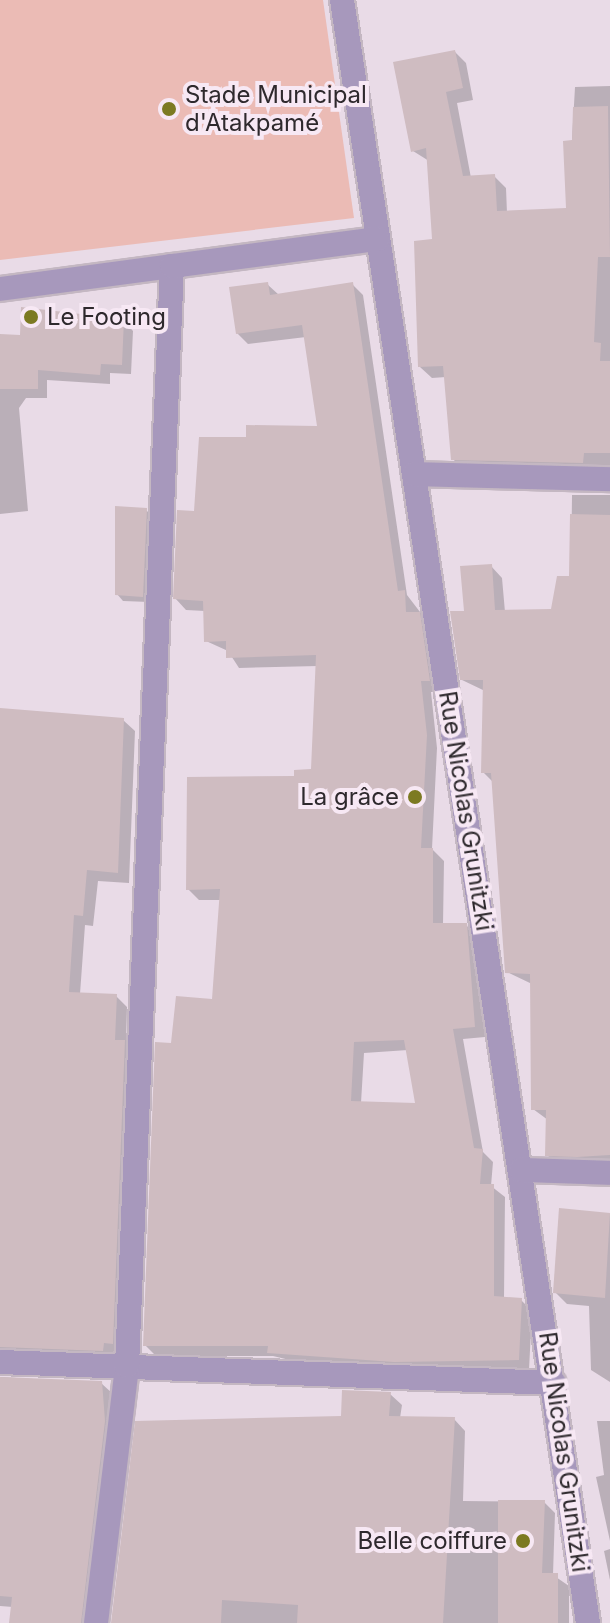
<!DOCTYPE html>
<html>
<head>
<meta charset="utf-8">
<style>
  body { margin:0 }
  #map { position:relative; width:610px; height:1623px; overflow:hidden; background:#e9dbe7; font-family:Inter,sans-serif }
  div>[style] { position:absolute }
  .green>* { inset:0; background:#ebbbb5 }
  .shadow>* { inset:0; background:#0003 }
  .building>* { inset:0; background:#cfbcc1 }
  .roads { filter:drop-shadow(2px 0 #c4b7c2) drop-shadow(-2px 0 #c4b7c2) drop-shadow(0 2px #c4b7c2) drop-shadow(0 -2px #c4b7c2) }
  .street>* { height:24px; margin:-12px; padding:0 12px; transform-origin:12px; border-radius:12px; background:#a798bc }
  .dots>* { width:22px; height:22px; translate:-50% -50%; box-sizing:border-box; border:4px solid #f7e8f4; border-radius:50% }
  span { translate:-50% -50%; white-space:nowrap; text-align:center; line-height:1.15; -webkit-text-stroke:8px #f7e8f4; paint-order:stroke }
  .poi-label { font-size:24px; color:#2e292d }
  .left { translate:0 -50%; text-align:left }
  .right { translate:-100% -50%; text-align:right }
  .street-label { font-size:24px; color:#2e292d }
</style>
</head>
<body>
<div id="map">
  <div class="green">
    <i style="clip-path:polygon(0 0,323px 0,354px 218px,0 260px)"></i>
  </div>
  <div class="shadow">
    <i style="clip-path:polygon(455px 52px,466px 63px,473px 100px,457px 103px,471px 178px,494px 176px,506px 188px,507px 213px,568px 210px,575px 87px,610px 86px,610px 474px,464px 471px,453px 459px,446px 377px,432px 378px,420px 367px,435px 241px,429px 161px,413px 151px)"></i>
    <i style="clip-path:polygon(evenodd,267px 284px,279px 295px,352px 284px,363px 295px,407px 595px,430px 625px,440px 692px,431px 692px,437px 748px,432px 849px,444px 861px,443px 925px,466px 925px,477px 936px,485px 1037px,463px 1039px,483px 1152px,493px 1162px,491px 1186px,505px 1197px,504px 1299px,521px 1300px,532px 1311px,529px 1370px,323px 1368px,273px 1356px,156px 1356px,145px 1345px,173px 1045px,214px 1001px,221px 900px,199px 900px,188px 889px,296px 778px,313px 771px,318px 666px,239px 668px,228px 651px,206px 641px,205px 611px,186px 610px,175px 598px,195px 513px,248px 439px,320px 428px,306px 337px,248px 344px,237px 333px,267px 284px,408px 1050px,418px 1105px,361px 1103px,364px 1053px,408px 1050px)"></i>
    <i style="clip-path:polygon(123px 320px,133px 331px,131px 374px,110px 373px,110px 384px,47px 380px,47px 398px,26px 398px,19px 408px,28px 511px,0 514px,0 338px)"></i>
    <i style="clip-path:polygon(572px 495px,610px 495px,610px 1168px,559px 1166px,547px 1155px,548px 1120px,533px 1109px,532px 984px,507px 972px,493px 782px,483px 772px,485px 691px,462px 680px,466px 613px,491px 566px,502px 578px,505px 612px,553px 611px,571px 578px)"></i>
    <i style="clip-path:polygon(146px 510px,152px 516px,149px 602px,123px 601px,117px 594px)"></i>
    <i style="clip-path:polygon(0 711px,123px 720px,135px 731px,129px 883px,98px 881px,93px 926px,85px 925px,80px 994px,116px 996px,127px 1007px,126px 1044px,136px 1054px,124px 1354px,114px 1354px,114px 1361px,0 1352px)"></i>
    <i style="clip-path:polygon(561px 1210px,610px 1214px,610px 1382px,591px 1370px,589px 1306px,567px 1304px,555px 1292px)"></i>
    <i style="clip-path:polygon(0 1377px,101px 1383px,113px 1394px,93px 1623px,11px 1623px,13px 1607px,0 1606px)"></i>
    <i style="clip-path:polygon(390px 1394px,402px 1405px,400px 1418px,454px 1419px,465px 1431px,463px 1501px,544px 1502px,555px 1513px,553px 1575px,569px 1586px,569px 1623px,113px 1623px,343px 1418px)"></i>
    <i style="clip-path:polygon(597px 1421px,610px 1421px,610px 1541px,596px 1477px,604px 1475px)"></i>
    <i style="clip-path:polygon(610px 1549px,610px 1580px,604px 1551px)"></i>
  </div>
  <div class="building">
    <i style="clip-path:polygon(455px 50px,463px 88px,446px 92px,463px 176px,495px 174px,497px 211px,566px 208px,563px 141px,572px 140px,573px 107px,608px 106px,610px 257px,598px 257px,594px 342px,601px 343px,600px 361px,610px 361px,610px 453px,584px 453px,583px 463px,451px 460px,443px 366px,418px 367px,414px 241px,432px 239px,426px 148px,411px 152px,393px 62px)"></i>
    <i style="clip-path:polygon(evenodd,268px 282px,270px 295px,353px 282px,398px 591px,405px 590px,406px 612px,420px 612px,430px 681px,421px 681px,427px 735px,421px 848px,433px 848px,433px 923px,467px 923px,475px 1027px,453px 1029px,474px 1148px,483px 1149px,480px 1184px,494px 1184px,494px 1296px,522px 1298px,519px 1360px,394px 1362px,267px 1353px,268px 1346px,143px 1346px,155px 1042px,171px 1043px,176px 996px,212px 999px,220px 889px,186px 890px,187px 777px,294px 776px,294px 770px,311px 769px,316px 655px,226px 658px,226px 641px,204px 642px,203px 601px,173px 599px,177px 510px,194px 511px,199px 437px,246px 437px,246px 425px,317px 426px,302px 325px,236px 334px,229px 287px,268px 282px,404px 1040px,415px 1103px,351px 1101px,354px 1042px,404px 1040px)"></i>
    <i style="clip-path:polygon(21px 307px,124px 319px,122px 365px,101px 364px,100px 375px,38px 370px,38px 389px,0 389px,0 334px,20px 335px)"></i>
    <i style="clip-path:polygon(115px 506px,147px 508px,143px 597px,115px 595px)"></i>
    <i style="clip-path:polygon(570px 514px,610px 515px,610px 1155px,577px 1157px,545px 1156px,546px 1110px,531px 1110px,530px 974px,505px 973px,491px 773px,481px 773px,483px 680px,460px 680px,450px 611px,464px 611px,460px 566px,492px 564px,495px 610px,551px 609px,557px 576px,569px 576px)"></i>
    <i style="clip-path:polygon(0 708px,124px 718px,118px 873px,87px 870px,83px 916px,74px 915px,69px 992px,117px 994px,115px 1040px,125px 1040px,113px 1344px,104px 1343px,103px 1351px,0 1347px)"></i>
    <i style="clip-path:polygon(559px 1208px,610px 1213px,605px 1298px,553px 1293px)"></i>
    <i style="clip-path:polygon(0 1377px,102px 1381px,105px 1421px,81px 1623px,9px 1623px,12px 1597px,0 1596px)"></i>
    <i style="clip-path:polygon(342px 1390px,391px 1392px,389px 1416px,455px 1417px,443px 1623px,297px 1623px,298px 1605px,222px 1600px,221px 1623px,111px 1623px,135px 1421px,341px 1416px)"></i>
    <i style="clip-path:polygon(498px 1500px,545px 1500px,542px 1573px,558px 1573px,558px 1623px,498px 1623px)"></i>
  </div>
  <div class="roads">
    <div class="street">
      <i style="left:342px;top:0;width:1642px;rotate:81.38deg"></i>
      <i style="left:0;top:289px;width:174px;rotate:-7.6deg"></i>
      <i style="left:414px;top:474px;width:196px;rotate:1.5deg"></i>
      <i style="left:521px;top:1170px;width:89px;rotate:1.9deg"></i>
      <i style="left:0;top:1362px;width:554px;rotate:2.17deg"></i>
      <i style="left:96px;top:1623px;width:259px;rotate:-83.1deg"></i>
      <i style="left:127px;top:1366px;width:1101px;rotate:-87.66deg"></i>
      <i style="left:172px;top:266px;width:207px;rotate:-7.5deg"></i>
    </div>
  </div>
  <div class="dots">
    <i style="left:169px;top:109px;background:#7c7a22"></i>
    <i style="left:31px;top:317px;background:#7c7a22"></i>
    <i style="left:415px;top:797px;background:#7c7a22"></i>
    <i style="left:523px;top:1541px;background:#7c7a22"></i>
  </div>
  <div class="poi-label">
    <span class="left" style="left:185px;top:109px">Stade Municipal<br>d'Atakpamé</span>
    <span class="left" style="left:47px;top:317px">Le Footing</span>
    <span class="right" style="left:399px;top:797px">La grâce</span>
    <span class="right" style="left:507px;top:1541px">Belle coiffure</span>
  </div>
  <div class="street-label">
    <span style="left:466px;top:811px;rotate:81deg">Rue Nicolas Grunitzki</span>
    <span style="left:564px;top:1452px;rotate:82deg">Rue Nicolas Grunitzki</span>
  </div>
</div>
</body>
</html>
